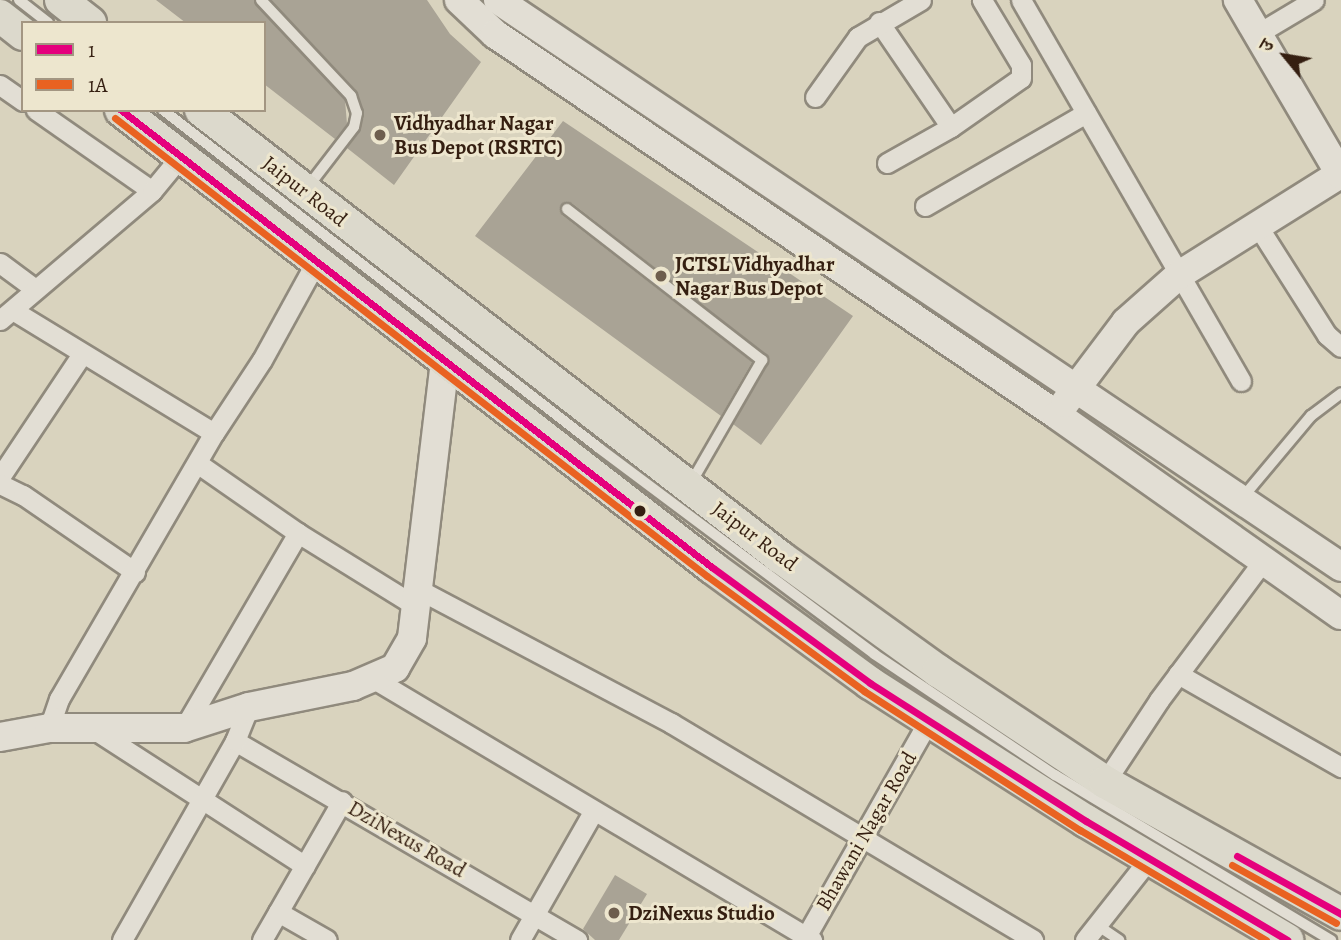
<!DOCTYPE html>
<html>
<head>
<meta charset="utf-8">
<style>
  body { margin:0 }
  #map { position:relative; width:1341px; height:940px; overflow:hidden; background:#d9d3be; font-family:Alegreya,"Noto Serif Devanagari",serif }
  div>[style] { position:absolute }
  .building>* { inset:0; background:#a9a395 }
  .roads { filter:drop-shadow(2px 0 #908a7d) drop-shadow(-2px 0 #908a7d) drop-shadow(0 2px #908a7d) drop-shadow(0 -2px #908a7d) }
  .lane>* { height:10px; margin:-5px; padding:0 5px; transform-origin:5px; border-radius:5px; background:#e2ded4 }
  .street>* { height:19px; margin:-9.5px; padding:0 9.5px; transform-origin:9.5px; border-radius:9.5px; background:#e2ded4 }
  .secondary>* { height:28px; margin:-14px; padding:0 14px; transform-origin:14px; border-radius:14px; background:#e2ded4 }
  .primary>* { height:32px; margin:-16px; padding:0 16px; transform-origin:16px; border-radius:16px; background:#dcd9cc }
  .bus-1>* { height:7px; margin:-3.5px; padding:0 3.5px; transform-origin:3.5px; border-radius:3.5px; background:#e5007d }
  .bus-2>* { height:7px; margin:-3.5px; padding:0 3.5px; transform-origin:3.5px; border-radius:3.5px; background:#e96221 }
  .dots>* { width:19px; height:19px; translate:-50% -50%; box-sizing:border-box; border:4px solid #ede6ce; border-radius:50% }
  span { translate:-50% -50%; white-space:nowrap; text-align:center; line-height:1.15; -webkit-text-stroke:6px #ede6ce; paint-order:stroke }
  .poi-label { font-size:21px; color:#351f11; font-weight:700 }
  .left { translate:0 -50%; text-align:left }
  .street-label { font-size:21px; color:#351f11 }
  .legend { position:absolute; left:21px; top:21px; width:245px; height:91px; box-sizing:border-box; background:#ede6ce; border:2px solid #a39682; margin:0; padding:9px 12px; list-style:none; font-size:21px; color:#351f11 }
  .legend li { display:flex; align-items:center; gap:14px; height:35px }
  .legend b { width:35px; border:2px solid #a39682 }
  .north { position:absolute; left:1250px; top:21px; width:70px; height:70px; -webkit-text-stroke:5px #ede6ce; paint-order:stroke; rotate:300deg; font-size:19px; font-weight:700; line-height:28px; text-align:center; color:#351f11 }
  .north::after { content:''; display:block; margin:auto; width:24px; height:32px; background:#351f11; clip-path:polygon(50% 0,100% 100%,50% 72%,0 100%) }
</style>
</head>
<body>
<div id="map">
  <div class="building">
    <i style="clip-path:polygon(156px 0,254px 0,345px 100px,347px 124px,335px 139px,264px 84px,264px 23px,186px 23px)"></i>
    <i style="clip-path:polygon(271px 0,427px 0,450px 34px,481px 62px,394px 185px,347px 148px,360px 131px,364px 115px,357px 91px)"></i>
    <i style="clip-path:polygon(563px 121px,853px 316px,761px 445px,733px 424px,768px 356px,572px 203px,561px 205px,562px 215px,752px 362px,721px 416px,475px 236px)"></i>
    <i style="clip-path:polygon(615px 875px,647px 894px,619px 940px,595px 940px,583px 929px)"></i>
  </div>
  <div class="roads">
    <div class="lane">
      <i style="left:19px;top:0;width:37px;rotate:38deg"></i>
      <i style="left:261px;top:0;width:132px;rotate:46.8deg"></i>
      <i style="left:351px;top:96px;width:18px;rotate:71deg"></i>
      <i style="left:357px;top:113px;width:14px;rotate:102deg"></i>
      <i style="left:354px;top:127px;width:77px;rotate:127.6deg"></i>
      <i style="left:163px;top:110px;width:552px;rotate:37.78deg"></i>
      <i style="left:599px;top:448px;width:344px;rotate:36.8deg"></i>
      <i style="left:874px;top:654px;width:218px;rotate:33.8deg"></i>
      <i style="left:1055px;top:775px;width:322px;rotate:30.9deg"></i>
      <i style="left:567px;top:209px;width:247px;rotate:37.8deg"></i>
      <i style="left:762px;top:360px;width:142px;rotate:120deg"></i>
      <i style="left:1243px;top:497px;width:106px;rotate:-50deg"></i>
      <i style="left:1311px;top:416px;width:38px;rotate:-37deg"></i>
      <i style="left:1097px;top:925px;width:27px;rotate:34deg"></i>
    </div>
    <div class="street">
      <i style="left:1021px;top:0;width:440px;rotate:60deg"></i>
      <i style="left:879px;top:22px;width:127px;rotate:55.6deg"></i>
      <i style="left:1257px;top:34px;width:66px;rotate:-30.8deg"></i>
      <i style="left:0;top:85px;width:28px;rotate:35deg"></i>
      <i style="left:815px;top:97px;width:74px;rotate:-54.4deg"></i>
      <i style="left:858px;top:37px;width:73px;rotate:-30.4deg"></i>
      <i style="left:36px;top:110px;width:141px;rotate:34.9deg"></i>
      <i style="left:887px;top:163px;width:73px;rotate:-29.4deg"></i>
      <i style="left:951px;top:127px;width:85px;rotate:-35deg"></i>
      <i style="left:1021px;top:78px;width:13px;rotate:-90deg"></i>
      <i style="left:1021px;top:65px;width:76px;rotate:-121deg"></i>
      <i style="left:925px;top:206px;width:186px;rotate:-30deg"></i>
      <i style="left:1259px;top:228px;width:127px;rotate:57.6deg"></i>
      <i style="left:1327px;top:335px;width:18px;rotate:41deg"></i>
      <i style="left:0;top:263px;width:44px;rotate:36.6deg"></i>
      <i style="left:14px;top:311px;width:234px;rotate:31.4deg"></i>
      <i style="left:0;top:320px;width:199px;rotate:-40.3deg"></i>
      <i style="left:152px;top:191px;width:44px;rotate:-50.5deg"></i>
      <i style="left:200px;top:465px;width:119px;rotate:34.8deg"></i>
      <i style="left:298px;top:533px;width:137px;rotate:31.8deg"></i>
      <i style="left:0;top:477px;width:148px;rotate:-56.3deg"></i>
      <i style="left:0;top:484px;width:25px;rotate:26deg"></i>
      <i style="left:23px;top:495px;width:136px;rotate:34.5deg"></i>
      <i style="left:416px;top:588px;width:289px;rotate:27.9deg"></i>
      <i style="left:671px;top:723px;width:422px;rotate:30.9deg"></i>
      <i style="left:1178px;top:674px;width:188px;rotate:29.7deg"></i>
      <i style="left:374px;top:679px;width:510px;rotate:30.79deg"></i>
      <i style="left:49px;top:728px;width:31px;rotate:-71deg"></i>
      <i style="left:59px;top:699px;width:308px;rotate:-59.8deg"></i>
      <i style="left:214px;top:433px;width:87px;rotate:-56.7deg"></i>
      <i style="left:262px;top:360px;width:114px;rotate:-61.2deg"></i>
      <i style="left:184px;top:728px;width:226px;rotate:-59.7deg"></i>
      <i style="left:95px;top:730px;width:250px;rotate:32.9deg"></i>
      <i style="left:235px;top:741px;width:396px;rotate:30.2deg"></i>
      <i style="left:1105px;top:782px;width:98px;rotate:-56.6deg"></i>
      <i style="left:1159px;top:700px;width:174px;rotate:-53.2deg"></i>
      <i style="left:278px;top:912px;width:56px;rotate:29.7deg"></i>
      <i style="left:122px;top:940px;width:229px;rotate:-60.4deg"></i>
      <i style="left:235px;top:741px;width:37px;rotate:-68deg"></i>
      <i style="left:262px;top:940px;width:160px;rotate:-60.1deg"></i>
      <i style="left:520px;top:940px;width:147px;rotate:-60.3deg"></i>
      <i style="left:804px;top:940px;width:251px;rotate:-60.4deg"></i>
      <i style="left:1085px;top:940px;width:103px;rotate:-51.7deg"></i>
    </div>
    <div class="secondary">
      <i style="left:459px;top:0;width:50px;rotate:43.4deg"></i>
      <i style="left:495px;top:34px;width:679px;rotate:34.13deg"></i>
      <i style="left:1057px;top:415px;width:347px;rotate:35.2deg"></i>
      <i style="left:498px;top:0;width:1016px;rotate:33.92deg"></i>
      <i style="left:1065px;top:403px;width:101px;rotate:-53deg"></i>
      <i style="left:1126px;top:322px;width:71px;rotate:-41.6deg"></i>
      <i style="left:1179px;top:275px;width:190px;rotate:-32.1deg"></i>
      <i style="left:1340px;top:174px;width:202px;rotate:-120.4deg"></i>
      <i style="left:0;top:737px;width:50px;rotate:-10.4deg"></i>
      <i style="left:49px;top:728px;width:135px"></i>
      <i style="left:184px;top:728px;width:68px;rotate:-17.9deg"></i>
      <i style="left:249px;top:707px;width:106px;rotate:-11.4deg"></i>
      <i style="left:353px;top:686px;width:46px;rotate:-23.2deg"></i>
      <i style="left:395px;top:668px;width:34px;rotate:-60deg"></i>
      <i style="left:412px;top:638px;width:280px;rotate:-83.2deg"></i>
    </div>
    <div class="primary">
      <i style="left:61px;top:0;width:37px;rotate:38deg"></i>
      <i style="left:0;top:16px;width:29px;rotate:38deg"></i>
      <i style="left:121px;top:110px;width:748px;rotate:37.73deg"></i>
      <i style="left:713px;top:568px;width:195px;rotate:36.2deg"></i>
      <i style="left:870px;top:683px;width:256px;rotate:32.6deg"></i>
      <i style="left:1086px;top:821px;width:234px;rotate:30.6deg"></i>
      <i style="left:201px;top:110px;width:731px;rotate:37.67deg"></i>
      <i style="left:780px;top:557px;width:195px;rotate:35.8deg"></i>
      <i style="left:938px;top:671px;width:201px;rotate:33.6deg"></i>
      <i style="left:1105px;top:782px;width:270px;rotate:29.2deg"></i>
    </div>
  </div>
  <div class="bus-1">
    <i style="left:121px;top:110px;width:748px;rotate:37.73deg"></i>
    <i style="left:713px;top:568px;width:195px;rotate:36.2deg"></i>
    <i style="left:870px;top:683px;width:256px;rotate:32.6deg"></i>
    <i style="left:1086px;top:821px;width:234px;rotate:30.6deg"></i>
    <i style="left:1237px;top:856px;width:119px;rotate:29.1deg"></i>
  </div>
  <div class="bus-2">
    <i style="left:115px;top:118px;width:748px;rotate:37.73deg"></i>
    <i style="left:707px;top:576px;width:195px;rotate:36.2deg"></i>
    <i style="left:864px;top:691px;width:257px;rotate:32.8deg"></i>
    <i style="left:1080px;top:830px;width:216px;rotate:30.6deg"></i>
    <i style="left:1232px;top:865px;width:119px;rotate:29.1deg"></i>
  </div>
  <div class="dots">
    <i style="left:380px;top:135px;background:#6e5e4e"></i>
    <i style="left:661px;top:276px;background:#6e5e4e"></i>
    <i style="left:640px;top:511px;background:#351f11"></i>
    <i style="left:614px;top:913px;background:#6e5e4e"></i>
  </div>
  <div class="poi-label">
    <span class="left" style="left:394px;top:135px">Vidhyadhar Nagar<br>Bus Depot (RSRTC)</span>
    <span class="left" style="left:675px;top:276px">JCTSL Vidhyadhar<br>Nagar Bus Depot</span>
    <span class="left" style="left:628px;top:913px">DziNexus Studio</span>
  </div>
  <div class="street-label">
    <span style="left:305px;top:191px;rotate:38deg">Jaipur Road</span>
    <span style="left:755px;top:536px;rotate:37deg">Jaipur Road</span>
    <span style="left:866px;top:831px;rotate:-60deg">Bhawani Nagar Road</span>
    <span style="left:407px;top:839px;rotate:30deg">DziNexus Road</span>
  </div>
  <ul class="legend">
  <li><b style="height:9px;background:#e5007d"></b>1</li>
  <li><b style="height:9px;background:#e96221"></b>1A</li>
  </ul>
  <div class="north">उ</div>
</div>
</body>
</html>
